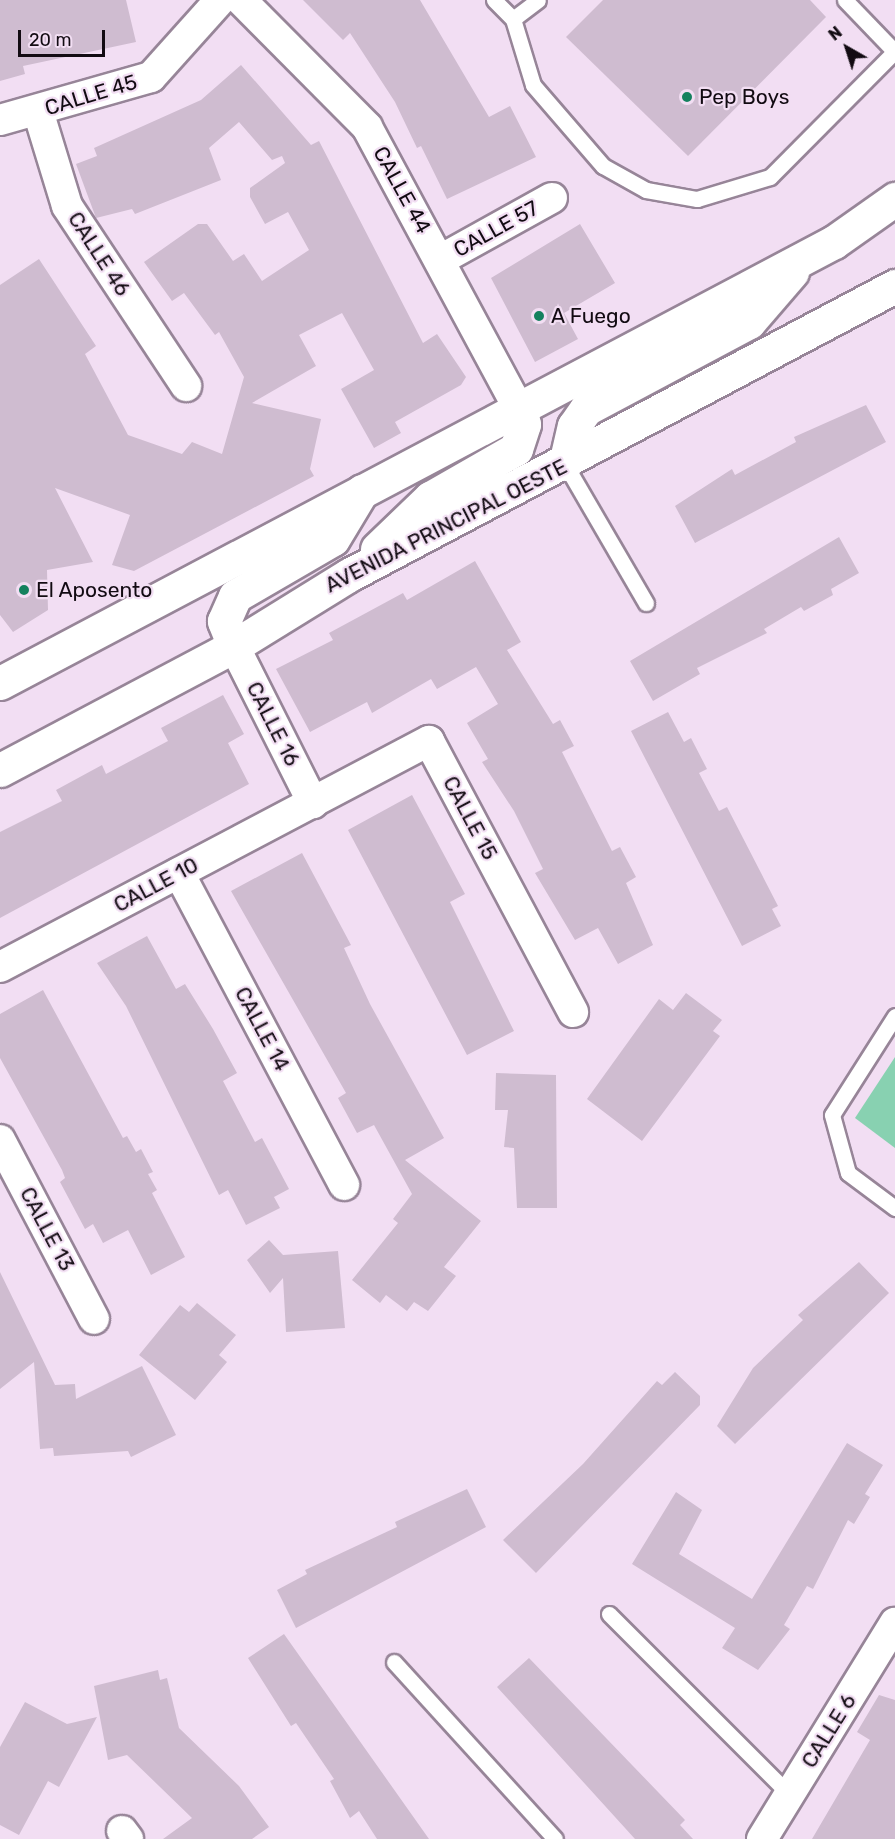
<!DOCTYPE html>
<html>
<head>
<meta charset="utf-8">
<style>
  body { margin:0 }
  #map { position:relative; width:895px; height:1839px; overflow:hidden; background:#f2def3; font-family:Rubik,sans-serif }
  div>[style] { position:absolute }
  .green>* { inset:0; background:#88d1b1 }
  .building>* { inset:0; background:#cfbcd0 }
  .roads { filter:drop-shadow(2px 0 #978598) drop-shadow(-2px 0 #978598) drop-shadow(0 2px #978598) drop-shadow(0 -2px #978598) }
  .lane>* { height:15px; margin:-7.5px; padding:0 7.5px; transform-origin:7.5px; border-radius:7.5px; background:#fff }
  .street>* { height:30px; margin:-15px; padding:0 15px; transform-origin:15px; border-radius:15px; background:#fff }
  .secondary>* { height:33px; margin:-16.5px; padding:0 16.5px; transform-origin:16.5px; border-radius:16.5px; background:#fff }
  .dots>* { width:16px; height:16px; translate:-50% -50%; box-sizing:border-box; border:3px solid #f2def3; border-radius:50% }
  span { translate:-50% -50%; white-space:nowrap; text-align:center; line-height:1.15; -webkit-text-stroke:4.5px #f2def3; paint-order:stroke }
  .street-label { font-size:21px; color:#120b12 }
  .poi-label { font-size:21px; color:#120b12 }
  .left { translate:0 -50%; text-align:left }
  .north { position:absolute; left:817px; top:18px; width:60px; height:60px; -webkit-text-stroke:4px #f2def3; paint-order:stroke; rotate:321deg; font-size:16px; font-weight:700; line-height:24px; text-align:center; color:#120b12 }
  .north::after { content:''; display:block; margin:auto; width:21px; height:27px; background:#120b12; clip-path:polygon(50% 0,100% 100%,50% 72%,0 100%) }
  .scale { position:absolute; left:18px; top:30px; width:87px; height:27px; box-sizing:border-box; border:3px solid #120b12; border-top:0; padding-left:8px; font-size:18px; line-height:21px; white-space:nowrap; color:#120b12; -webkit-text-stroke:4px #f2def3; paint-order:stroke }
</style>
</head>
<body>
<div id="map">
  <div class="green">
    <i style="clip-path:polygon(895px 1057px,895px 1148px,855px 1118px)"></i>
  </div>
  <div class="building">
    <i style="clip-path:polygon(0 0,126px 0,136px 42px,23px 66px,25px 74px,0 81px)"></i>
    <i style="clip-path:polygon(303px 0,420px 0,489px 117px,510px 106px,536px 157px,447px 199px,421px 146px,417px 148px,395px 102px,350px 33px,343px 40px)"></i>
    <i style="clip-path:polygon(603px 0,810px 0,826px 17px,688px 156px,566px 37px)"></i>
    <i style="clip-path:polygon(241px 65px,311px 145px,319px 141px,423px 343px,437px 334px,466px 377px,461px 385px,395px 422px,401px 433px,374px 448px,341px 389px,374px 370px,342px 313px,299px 335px,316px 366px,252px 403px,321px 419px,310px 469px,314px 476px,134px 571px,112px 565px,130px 515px,55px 488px,93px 562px,47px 570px,48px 610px,13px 632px,0 615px,0 285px,39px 259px,96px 346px,85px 354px,128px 435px,182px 454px,192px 442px,222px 454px,244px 377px,219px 332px,215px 335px,184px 293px,172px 301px,144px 262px,198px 224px,207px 224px,233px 261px,244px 254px,262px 281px,309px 250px,288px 212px,265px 224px,250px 197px,250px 188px,285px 163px,282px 156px,272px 160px,239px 122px,209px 148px,221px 180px,135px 214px,132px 209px,96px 218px,76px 164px,97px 156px,94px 148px,201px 100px)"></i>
    <i style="clip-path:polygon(580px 224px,615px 283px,564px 313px,578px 339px,535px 362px,491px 278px)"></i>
    <i style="clip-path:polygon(866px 405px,886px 442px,695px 543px,675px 506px,732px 469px,735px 475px,796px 442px,794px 437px)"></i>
    <i style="clip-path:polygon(839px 537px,859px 573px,831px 589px,833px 595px,804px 611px,801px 607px,764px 629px,767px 633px,697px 668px,700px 674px,653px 701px,630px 661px)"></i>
    <i style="clip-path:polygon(475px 561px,521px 642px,507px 650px,553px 724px,560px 720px,574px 746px,562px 752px,612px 851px,620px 847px,636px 877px,626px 883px,653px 945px,618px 964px,598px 928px,575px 940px,535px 873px,543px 869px,514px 811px,482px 762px,488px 759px,467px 723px,498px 704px,476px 667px,437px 689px,431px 679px,372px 713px,367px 702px,310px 732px,276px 669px,333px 640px,329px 633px,403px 593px,407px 600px)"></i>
    <i style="clip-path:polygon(223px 695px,244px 734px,228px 743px,249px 784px,0 918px,0 832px,62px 801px,56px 790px,102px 765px,106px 774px,168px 741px,161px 728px)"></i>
    <i style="clip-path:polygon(668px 712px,684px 742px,691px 738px,707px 769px,699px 773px,719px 811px,727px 807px,778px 906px,772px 909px,781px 926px,742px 946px,631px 731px)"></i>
    <i style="clip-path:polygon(412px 795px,465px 894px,450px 902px,514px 1031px,467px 1055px,348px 830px)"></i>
    <i style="clip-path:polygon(302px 853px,351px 945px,344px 948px,370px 1004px,444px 1138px,405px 1160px,481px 1221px,444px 1267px,456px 1276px,428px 1311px,414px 1302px,407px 1311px,386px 1295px,380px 1303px,352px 1280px,398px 1223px,393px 1219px,412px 1194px,374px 1125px,357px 1133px,338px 1098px,346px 1093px,231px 891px)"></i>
    <i style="clip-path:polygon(147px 936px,176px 989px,185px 984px,213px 1029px,237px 1073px,223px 1081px,255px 1142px,262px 1138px,289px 1189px,274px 1197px,280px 1208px,246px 1225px,228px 1190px,219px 1195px,126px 1006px,97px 963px)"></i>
    <i style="clip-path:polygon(43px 990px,123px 1138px,127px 1136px,136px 1152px,141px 1149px,153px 1172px,148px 1174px,157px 1190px,152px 1193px,185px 1257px,151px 1275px,128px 1230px,103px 1243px,93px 1224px,85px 1229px,60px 1182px,65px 1178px,62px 1170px,0 1058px,0 1014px)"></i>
    <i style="clip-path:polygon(686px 993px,722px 1020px,713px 1031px,720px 1036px,642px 1141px,587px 1099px,659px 999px,673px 1010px)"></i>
    <i style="clip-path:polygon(496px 1073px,556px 1075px,557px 1208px,517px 1208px,514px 1148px,504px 1147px,508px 1110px,495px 1110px)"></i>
    <i style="clip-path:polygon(269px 1240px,283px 1255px,338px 1251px,345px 1328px,286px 1332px,283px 1278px,270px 1293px,247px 1260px)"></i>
    <i style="clip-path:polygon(859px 1262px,889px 1293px,735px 1444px,717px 1426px,753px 1368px,803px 1320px,798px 1315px)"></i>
    <i style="clip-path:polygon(0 1272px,55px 1385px,75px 1384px,76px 1399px,142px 1366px,176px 1435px,131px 1457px,128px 1451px,54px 1456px,53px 1448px,40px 1449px,34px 1362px,0 1389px)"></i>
    <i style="clip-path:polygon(197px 1303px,236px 1335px,219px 1355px,227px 1362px,195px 1400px,139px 1355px,180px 1305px,189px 1312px)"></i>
    <i style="clip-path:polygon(675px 1372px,700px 1396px,700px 1405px,536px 1573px,503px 1540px,583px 1464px,657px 1381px,662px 1385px)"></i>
    <i style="clip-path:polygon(847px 1443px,883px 1465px,865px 1494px,870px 1497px,854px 1524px,848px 1520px,813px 1589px,807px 1586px,784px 1625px,790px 1629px,758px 1670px,722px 1648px,735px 1628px,632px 1564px,676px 1492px,702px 1510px,679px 1554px,752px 1599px)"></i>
    <i style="clip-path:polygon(467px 1489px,486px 1527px,296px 1628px,277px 1590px,307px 1574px,305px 1570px,397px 1527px,395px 1522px)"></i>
    <i style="clip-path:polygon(284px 1634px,429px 1839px,377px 1839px,359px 1811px,350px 1818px,330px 1781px,334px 1779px,296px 1723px,291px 1726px,248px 1658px)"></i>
    <i style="clip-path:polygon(529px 1658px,685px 1820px,680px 1825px,693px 1839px,635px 1839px,497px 1687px)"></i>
    <i style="clip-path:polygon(158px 1670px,160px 1680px,167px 1678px,179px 1728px,239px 1786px,269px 1827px,252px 1839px,163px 1839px,192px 1818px,127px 1755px,108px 1760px,94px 1686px)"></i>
    <i style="clip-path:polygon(879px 1695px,895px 1700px,895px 1839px,812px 1839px,870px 1740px,857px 1732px)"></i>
    <i style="clip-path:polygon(25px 1702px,67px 1724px,97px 1717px,59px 1787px,48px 1781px,19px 1835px,0 1825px,0 1747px)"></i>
  </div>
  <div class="roads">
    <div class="lane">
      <i style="left:494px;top:0;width:27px;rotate:45deg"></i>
      <i style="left:513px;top:19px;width:31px;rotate:-37deg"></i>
      <i style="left:845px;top:0;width:72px;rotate:46.1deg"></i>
      <i style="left:513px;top:19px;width:69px;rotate:73.1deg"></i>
      <i style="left:533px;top:85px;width:107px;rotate:49.2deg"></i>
      <i style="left:603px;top:166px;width:49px;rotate:29.2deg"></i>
      <i style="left:646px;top:190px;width:52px;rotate:10deg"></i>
      <i style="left:697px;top:199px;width:76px;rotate:-16.8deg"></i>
      <i style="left:770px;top:177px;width:176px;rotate:-45.2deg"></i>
      <i style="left:565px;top:464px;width:161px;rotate:59.8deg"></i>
      <i style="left:895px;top:1016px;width:117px;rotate:122.5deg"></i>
      <i style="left:832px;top:1115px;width:60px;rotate:74.6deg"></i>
      <i style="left:848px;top:1173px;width:59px;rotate:36.7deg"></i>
      <i style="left:609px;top:1614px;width:256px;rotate:45deg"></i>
      <i style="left:394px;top:1662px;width:239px;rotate:47.7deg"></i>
    </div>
    <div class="street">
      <i style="left:241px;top:0;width:179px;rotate:45.2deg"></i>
      <i style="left:367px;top:127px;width:323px;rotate:61.7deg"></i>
      <i style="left:38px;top:111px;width:99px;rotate:73deg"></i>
      <i style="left:67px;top:206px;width:216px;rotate:56.5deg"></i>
      <i style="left:0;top:120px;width:157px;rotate:-15.9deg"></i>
      <i style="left:151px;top:77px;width:103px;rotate:-48.1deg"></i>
      <i style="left:440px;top:260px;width:128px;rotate:-29deg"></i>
      <i style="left:234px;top:646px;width:176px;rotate:63.3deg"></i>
      <i style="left:179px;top:873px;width:353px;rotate:62.1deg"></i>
      <i style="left:0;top:967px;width:485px;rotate:-27.8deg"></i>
      <i style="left:429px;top:741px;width:307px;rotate:62deg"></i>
      <i style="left:0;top:1140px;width:202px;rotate:62.3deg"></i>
      <i style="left:122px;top:1831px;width:10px;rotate:53deg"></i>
      <i style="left:762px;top:1839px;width:254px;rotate:-58.4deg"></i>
    </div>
    <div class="secondary">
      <i style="left:565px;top:464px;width:39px;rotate:-77deg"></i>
      <i style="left:574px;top:426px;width:21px;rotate:-55deg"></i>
      <i style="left:586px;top:409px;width:185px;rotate:-28.1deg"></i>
      <i style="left:749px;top:322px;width:66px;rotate:-49.3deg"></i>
      <i style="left:377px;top:549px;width:74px;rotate:-43.9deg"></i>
      <i style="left:430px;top:498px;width:99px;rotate:-29.7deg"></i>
      <i style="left:516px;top:449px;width:26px;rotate:-72deg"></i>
      <i style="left:524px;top:424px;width:14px;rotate:-107deg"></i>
      <i style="left:234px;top:646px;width:27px;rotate:-112deg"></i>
      <i style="left:224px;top:621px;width:27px;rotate:-66deg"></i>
      <i style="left:235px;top:596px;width:113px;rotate:-30.2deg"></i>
      <i style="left:333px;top:539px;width:56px;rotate:-58.9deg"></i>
      <i style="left:0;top:683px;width:943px;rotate:-27.87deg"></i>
      <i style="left:834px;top:242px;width:75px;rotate:-35.2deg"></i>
      <i style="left:0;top:770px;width:265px;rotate:-27.9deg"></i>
      <i style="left:234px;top:646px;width:135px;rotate:-31.7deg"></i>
      <i style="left:349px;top:575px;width:618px;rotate:-27.89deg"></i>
    </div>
  </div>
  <div class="dots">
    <i style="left:687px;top:97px;background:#14815e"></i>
    <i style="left:539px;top:316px;background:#14815e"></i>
    <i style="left:24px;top:590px;background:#14815e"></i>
  </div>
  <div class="street-label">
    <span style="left:91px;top:95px;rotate:-17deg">CALLE 45</span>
    <span style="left:402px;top:190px;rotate:61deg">CALLE 44</span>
    <span style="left:496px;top:229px;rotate:-29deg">CALLE 57</span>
    <span style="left:99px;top:254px;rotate:57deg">CALLE 46</span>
    <span style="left:446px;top:526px;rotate:-27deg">AVENIDA PRINCIPAL OESTE</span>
    <span style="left:273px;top:724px;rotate:63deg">CALLE 16</span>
    <span style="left:470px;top:818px;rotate:62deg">CALLE 15</span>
    <span style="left:156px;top:885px;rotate:-28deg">CALLE 10</span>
    <span style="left:262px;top:1029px;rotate:62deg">CALLE 14</span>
    <span style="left:47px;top:1229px;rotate:62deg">CALLE 13</span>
    <span style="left:829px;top:1731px;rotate:-58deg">CALLE 6</span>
  </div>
  <div class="poi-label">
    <span class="left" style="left:699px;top:97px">Pep Boys</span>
    <span class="left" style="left:551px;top:316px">A Fuego</span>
    <span class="left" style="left:36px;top:590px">El Aposento</span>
  </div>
  <div class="north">N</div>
  <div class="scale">20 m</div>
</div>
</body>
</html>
